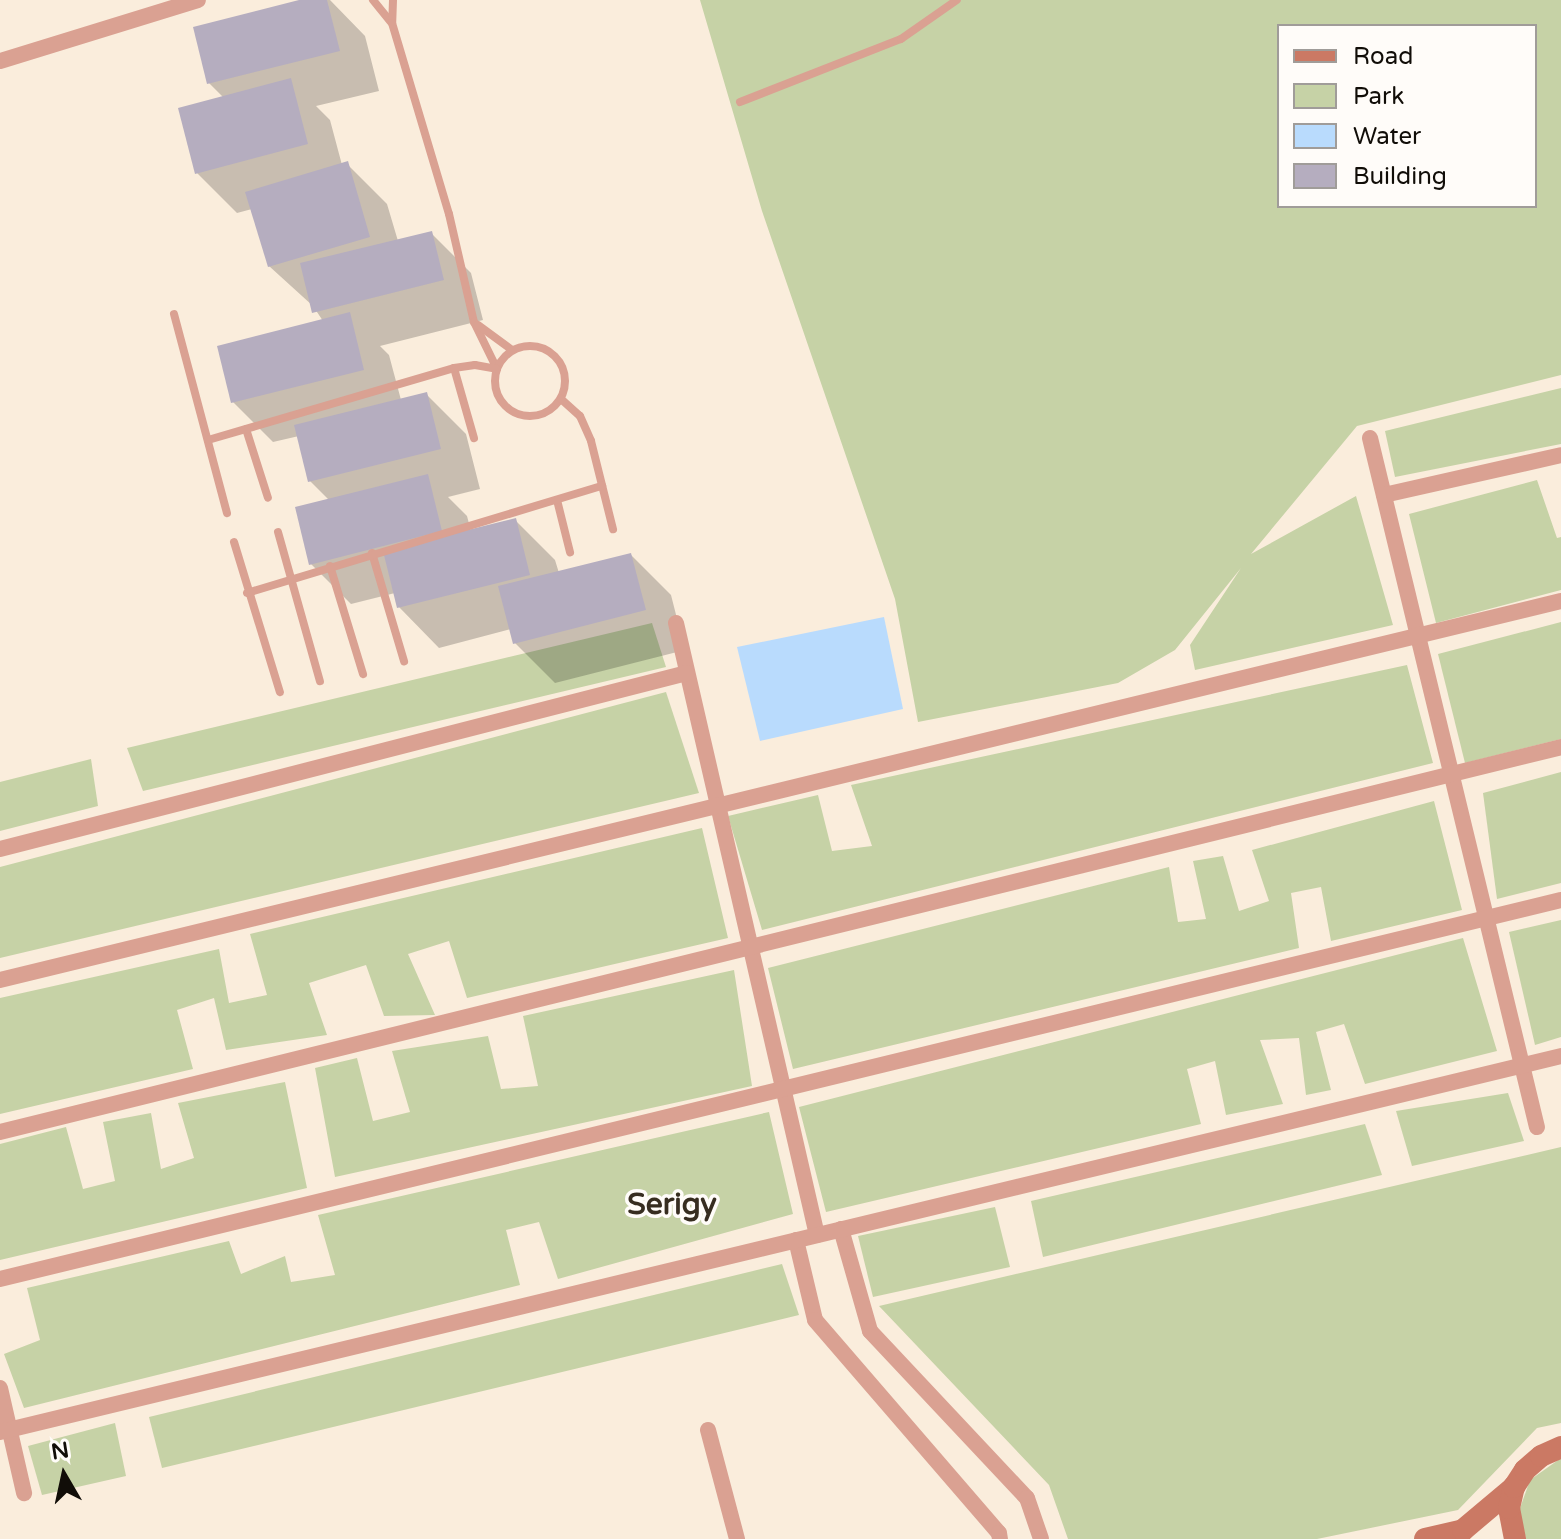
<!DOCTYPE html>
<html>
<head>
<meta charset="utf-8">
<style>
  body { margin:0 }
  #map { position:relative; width:1561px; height:1539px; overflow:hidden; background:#faeddc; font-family:"Varela Round",sans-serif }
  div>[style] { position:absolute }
  .green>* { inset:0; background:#c6d2a6 }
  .water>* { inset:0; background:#b9dbfd }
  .shadow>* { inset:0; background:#0003 }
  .building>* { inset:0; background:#b5adbf }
  .lane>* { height:8px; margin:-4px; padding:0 4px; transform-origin:4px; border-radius:4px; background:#daa192 }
  .lane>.ring { margin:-4px; padding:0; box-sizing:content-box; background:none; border:8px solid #daa192; border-radius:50% }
  .street>* { height:16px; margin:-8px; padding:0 8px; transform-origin:8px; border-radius:8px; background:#daa192 }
  .secondary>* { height:22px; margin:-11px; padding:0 11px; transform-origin:11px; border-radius:11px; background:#cb7964 }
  span { translate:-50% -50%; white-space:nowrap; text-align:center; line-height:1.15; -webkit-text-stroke:7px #fffcf9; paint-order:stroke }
  .district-label { font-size:30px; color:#372d20; font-weight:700 }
  .legend { position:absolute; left:1277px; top:24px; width:260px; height:184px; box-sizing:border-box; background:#fffcf9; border:2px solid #a09c99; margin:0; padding:10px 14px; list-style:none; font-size:24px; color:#110d08 }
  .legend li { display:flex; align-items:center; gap:16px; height:40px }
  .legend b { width:40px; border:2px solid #a09c99 }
  .north { position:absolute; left:24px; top:1435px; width:80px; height:80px; -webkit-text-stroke:6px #fffcf9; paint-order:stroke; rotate:351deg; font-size:22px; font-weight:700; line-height:32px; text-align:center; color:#110d08 }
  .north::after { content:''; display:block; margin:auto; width:28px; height:36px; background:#110d08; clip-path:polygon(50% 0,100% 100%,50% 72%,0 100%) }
</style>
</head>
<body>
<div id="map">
  <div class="green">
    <i style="clip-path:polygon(evenodd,700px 0,1561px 0,1561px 375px,1357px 426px,1251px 554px,1356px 496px,1393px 625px,1195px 670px,1190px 645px,1241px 568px,1175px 650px,1118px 683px,918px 722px,895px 599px,762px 211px,700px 0,1279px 26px,1535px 26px,1535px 206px,1279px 206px,1279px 26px)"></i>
    <i style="clip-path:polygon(1561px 388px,1561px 444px,1395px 477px,1385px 431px)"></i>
    <i style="clip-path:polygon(1537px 480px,1557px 538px,1561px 537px,1561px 590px,1436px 623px,1409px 514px)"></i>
    <i style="clip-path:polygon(1561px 622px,1561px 739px,1465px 763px,1438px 654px)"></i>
    <i style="clip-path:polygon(652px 623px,666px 667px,143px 791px,127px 748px)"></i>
    <i style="clip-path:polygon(1407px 665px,1433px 763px,762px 930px,728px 816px,818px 795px,832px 851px,872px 846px,851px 785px)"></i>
    <i style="clip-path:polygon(666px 692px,699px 793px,0 958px,0 867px)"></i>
    <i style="clip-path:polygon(91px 759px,98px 806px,0 831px,0 782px)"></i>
    <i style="clip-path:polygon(1561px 772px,1561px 883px,1497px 899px,1483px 793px)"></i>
    <i style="clip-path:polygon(1434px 801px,1462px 910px,1331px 941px,1321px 887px,1291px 893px,1299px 948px,793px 1069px,768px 968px,1169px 867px,1178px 922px,1206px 919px,1193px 861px,1223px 856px,1239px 911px,1269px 901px,1252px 850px)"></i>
    <i style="clip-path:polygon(702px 828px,728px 938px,467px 998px,449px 941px,408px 954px,435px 1015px,384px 1016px,366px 965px,309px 983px,327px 1035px,226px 1050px,214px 998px,177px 1010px,193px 1069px,0 1114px,0 998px,219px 949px,229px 1003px,267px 995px,250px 934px)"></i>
    <i style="clip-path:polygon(1561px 920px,1561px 1037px,1535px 1045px,1509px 932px)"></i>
    <i style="clip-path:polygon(1463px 938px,1497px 1051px,1365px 1084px,1344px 1024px,1316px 1032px,1331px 1090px,1306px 1095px,1299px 1038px,1260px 1040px,1283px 1104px,1226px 1115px,1215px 1061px,1187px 1069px,1201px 1124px,826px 1212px,799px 1107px)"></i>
    <i style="clip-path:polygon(734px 970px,752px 1086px,335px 1177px,315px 1068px,357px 1058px,373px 1121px,410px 1112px,392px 1051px,488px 1036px,501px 1089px,538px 1086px,523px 1016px)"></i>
    <i style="clip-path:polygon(285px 1082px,307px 1188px,0 1260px,0 1144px,66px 1127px,83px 1189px,115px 1181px,103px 1122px,151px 1113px,161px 1169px,194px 1158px,178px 1103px)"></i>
    <i style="clip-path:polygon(1508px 1093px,1524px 1141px,1412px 1166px,1396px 1111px)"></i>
    <i style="clip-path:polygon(769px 1112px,793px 1214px,558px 1279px,539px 1222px,506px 1230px,520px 1285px,24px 1408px,4px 1354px,40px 1340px,27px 1288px,229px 1241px,241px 1274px,285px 1256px,291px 1282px,335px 1275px,318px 1215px)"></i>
    <i style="clip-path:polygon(1365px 1124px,1382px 1175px,1043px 1257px,1031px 1201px)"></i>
    <i style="clip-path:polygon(1561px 1147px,1561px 1423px,1537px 1428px,1458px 1510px,1317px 1539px,1068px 1539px,1049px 1485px,879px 1306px)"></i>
    <i style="clip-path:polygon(995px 1207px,1010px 1267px,873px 1297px,858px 1236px)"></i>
    <i style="clip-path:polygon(782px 1264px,799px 1315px,162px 1468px,149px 1417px)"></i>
    <i style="clip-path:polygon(115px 1423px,126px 1476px,42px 1495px,28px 1446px)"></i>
    <i style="clip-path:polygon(1561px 1458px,1561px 1539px,1526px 1539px,1519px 1511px,1530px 1480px)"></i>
  </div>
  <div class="water">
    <i style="clip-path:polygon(884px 617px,903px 709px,760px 741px,737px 647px)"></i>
  </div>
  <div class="shadow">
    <i style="clip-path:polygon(308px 0,330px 0,365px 36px,379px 91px,316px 106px,330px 120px,342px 165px,347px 164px,387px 204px,398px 241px,431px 233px,471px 273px,483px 320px,380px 346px,389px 355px,401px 400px,426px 394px,466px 434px,480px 489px,448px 497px,467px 516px,471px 531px,515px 520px,555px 560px,559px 573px,631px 555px,671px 595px,685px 650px,555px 683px,515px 643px,511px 629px,439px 648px,399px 607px,395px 593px,351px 604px,311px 564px,330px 501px,310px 481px,299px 436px,273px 442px,233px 402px,323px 321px,313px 306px,269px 266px,252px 209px,237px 213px,197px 173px,224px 98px,209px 83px)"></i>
  </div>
  <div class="building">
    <i style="clip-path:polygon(299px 0,327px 0,340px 51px,207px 84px,193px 27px)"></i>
    <i style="clip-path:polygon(291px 78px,308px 144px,195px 174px,178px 108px)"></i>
    <i style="clip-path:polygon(348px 161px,370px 237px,268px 267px,245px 192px)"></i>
    <i style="clip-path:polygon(432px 231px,444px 280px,312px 313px,300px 263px)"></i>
    <i style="clip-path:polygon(350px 312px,364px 370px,231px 403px,217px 346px)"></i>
    <i style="clip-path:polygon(427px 392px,441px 449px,308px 482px,294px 425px)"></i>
    <i style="clip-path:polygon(428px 474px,442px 531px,309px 565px,295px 507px)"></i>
    <i style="clip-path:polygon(516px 518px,530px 575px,397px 608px,383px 551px)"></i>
    <i style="clip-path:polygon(631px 553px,646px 610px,513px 644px,498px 586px)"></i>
  </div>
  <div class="lane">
    <i style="left:373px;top:0;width:28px;rotate:51deg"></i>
    <i style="left:393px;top:0;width:23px;rotate:92deg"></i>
    <i style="left:392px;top:23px;width:199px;rotate:73.4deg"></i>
    <i style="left:449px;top:214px;width:111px;rotate:77deg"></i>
    <i style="left:474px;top:322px;width:52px;rotate:63.9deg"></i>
    <i style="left:740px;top:102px;width:173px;rotate:-21.4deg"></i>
    <i style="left:901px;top:39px;width:68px;rotate:-34.9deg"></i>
    <i style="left:174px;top:314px;width:206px;rotate:75.1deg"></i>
    <i style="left:478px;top:325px;width:42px;rotate:36.3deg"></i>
    <i class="ring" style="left:495px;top:346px;width:62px;height:62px"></i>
    <i style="left:454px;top:368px;width:73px;rotate:74.1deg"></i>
    <i style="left:561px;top:399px;width:25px;rotate:42deg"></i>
    <i style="left:580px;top:416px;width:27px;rotate:66deg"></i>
    <i style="left:591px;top:441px;width:91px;rotate:76deg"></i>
    <i style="left:246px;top:429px;width:72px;rotate:72.3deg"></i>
    <i style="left:208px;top:440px;width:256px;rotate:-16.3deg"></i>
    <i style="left:454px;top:368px;width:21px;rotate:-8deg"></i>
    <i style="left:475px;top:365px;width:22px;rotate:10deg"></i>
    <i style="left:557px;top:500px;width:54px;rotate:76deg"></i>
    <i style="left:278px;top:532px;width:155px;rotate:74.3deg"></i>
    <i style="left:234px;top:542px;width:157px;rotate:73deg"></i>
    <i style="left:372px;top:553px;width:113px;rotate:73.5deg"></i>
    <i style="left:330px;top:566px;width:113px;rotate:73deg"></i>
    <i style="left:247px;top:593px;width:371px;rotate:-16.8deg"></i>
  </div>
  <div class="street">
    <i style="left:0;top:61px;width:207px;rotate:-17.1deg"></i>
    <i style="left:1370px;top:438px;width:709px;rotate:76.38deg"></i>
    <i style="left:1384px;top:495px;width:181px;rotate:-12.7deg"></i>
    <i style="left:676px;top:623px;width:628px;rotate:77.03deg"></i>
    <i style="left:0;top:849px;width:709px;rotate:-14.37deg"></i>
    <i style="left:0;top:980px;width:1606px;rotate:-13.65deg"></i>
    <i style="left:0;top:1132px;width:1608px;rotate:-13.85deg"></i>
    <i style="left:841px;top:1229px;width:106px;rotate:74.1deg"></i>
    <i style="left:870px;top:1331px;width:229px;rotate:46.8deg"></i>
    <i style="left:1027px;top:1498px;width:43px;rotate:71.1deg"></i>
    <i style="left:796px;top:1240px;width:82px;rotate:76.6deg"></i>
    <i style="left:815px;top:1320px;width:281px;rotate:49.2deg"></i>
    <i style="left:999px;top:1533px;width:6px;rotate:81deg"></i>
    <i style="left:0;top:1279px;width:1606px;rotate:-13.65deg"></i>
    <i style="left:0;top:1388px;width:108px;rotate:77.1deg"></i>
    <i style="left:708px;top:1430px;width:113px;rotate:75.1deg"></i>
    <i style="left:0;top:1432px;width:1606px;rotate:-13.54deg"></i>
  </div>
  <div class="secondary">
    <i style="left:1425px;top:1539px;width:39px;rotate:-13deg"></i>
    <i style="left:1463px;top:1530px;width:67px;rotate:-40.1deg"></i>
    <i style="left:1515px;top:1539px;width:32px;rotate:-101deg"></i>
    <i style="left:1509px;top:1508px;width:22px;rotate:-77deg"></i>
    <i style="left:1514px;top:1487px;width:20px;rotate:-57deg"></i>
    <i style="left:1525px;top:1470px;width:21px;rotate:-41deg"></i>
    <i style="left:1541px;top:1456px;width:22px;rotate:-24deg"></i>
  </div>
  <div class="district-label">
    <span style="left:672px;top:1205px">Serigy</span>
  </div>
  <ul class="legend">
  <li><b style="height:10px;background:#cb7964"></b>Road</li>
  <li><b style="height:22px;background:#c6d2a6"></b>Park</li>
  <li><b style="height:22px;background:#b9dbfd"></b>Water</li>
  <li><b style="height:22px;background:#b5adbf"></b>Building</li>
  </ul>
  <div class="north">N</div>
</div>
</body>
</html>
